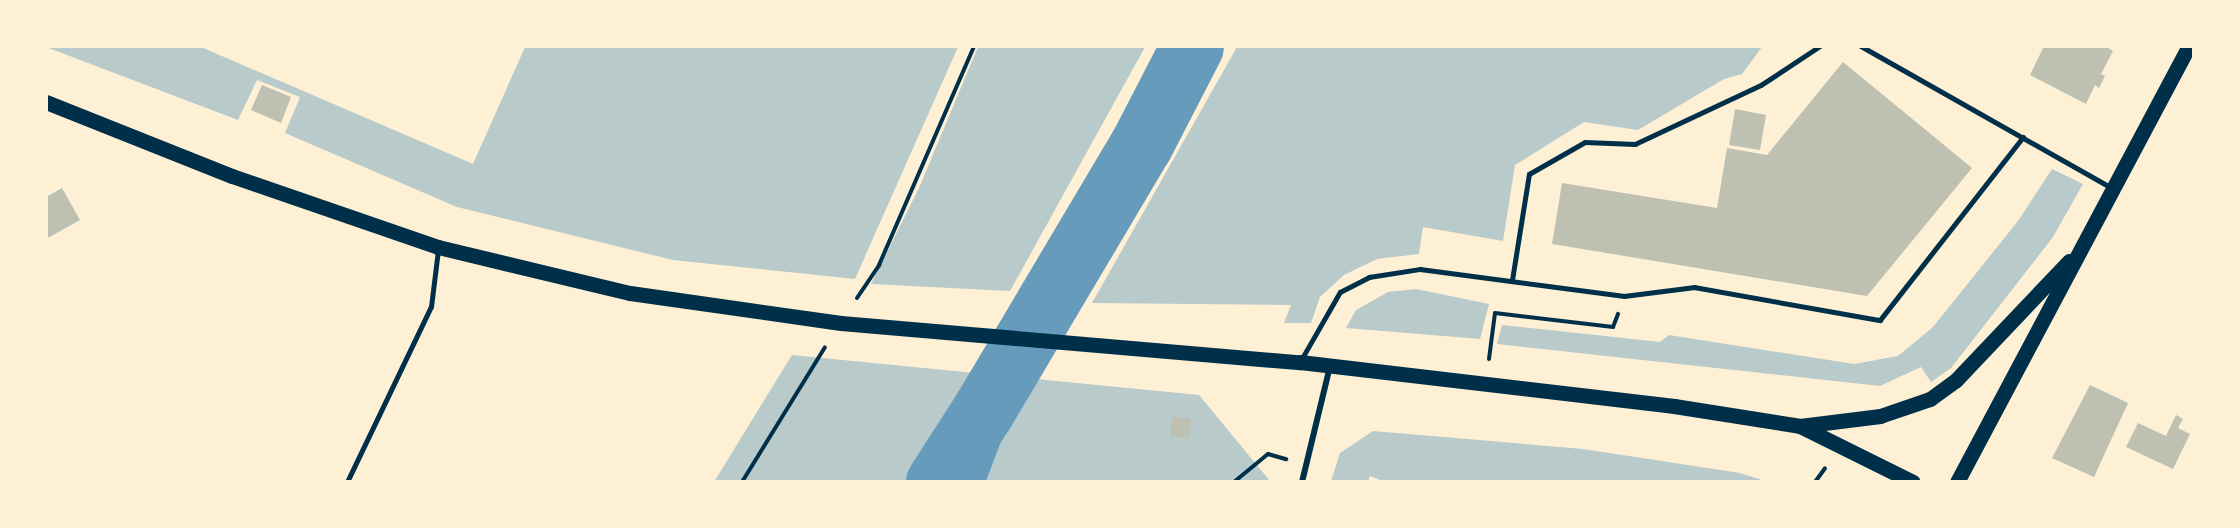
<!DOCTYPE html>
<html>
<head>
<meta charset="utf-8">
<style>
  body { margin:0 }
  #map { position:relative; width:2240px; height:528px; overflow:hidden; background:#fdf0d5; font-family:Mulish,sans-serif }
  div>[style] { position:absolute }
  .green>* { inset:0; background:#b9caca }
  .water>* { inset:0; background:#669bbc }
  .river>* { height:63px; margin:-31.5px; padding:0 31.5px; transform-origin:31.5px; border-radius:31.5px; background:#669bbc }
  .building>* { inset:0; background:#bec0b2 }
  .path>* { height:4px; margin:-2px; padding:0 2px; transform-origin:2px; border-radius:2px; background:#003049 }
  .service>* { height:4.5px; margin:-2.25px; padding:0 2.25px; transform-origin:2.25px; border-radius:2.25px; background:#003049 }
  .minor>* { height:6px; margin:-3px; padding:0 3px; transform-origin:3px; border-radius:3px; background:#003049 }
  .primary>* { height:15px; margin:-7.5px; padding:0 7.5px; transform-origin:7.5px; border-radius:7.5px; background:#003049 }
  span { translate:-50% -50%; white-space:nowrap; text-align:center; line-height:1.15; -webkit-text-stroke:6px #fdf0d5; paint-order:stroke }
  .frame { position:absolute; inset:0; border:48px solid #fdf0d5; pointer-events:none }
</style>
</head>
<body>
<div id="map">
  <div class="green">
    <i style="clip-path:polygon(46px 47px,201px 47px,473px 164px,525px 47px,958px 47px,855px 279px,673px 260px,457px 207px,285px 133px,300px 97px,257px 80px,238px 120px)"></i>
    <i style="clip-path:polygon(978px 47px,1145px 47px,1010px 291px,871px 284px,919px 188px)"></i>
    <i style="clip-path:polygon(1237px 47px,1237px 46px,1762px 47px,1742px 74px,1724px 79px,1638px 130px,1584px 122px,1515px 165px,1503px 241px,1423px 227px,1419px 254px,1377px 259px,1344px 275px,1320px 297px,1311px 323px,1284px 323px,1291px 305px,1092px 303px)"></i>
    <i style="clip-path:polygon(2052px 169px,2083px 184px,2053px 237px,1951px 368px,1931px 382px,1921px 367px,1880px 386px,1497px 344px,1502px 325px,1660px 342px,1669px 335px,1854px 364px,1898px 356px,1933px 327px,2018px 221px)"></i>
    <i style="clip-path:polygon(1416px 289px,1489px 304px,1480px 339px,1346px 328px,1356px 310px,1388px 292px)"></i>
    <i style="clip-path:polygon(792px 355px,1199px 395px,1270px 481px,714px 482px)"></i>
    <i style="clip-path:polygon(1373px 431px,1583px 449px,1740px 473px,1765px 481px,1385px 482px,1370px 476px,1368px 481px,1331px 481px,1340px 453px)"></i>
  </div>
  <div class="water">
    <i style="clip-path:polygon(972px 378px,1025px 378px,986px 481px,909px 481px)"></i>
  </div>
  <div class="river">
    <i style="left:937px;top:482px;width:87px;rotate:-57.2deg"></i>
    <i style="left:984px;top:409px;width:307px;rotate:-59.3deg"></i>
    <i style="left:1141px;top:145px;width:111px;rotate:-62.7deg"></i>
  </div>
  <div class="building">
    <i style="clip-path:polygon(2044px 46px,2105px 46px,2113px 51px,2101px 74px,2105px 76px,2099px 88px,2095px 85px,2086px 104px,2030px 75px)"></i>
    <i style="clip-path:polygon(1843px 62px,1972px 168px,1867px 296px,1552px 244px,1562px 183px,1717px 208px,1727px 148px,1767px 155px)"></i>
    <i style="clip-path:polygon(262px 85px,291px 97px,281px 123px,251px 110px)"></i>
    <i style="clip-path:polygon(1735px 109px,1766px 115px,1760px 150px,1729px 145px)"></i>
    <i style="clip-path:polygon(62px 188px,80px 220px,46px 239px,46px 197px)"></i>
    <i style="clip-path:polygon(2090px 385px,2128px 403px,2094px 477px,2052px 458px)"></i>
    <i style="clip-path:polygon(2176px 415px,2183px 419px,2178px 428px,2190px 434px,2173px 469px,2126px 447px,2138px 423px,2166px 436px)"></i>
    <i style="clip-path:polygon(1172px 417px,1191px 419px,1189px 438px,1170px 436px)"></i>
  </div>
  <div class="path">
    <i style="left:857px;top:298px;width:40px;rotate:-56deg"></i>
    <i style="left:879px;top:265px;width:239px;rotate:-66.5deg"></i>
    <i style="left:1489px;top:359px;width:46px;rotate:-82.6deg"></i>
    <i style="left:1495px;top:313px;width:119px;rotate:6.8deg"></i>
    <i style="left:1613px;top:327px;width:14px;rotate:-69deg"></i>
    <i style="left:742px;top:482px;width:158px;rotate:-58.4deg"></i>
    <i style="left:1234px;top:482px;width:44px;rotate:-39.5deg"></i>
    <i style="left:1268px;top:454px;width:19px;rotate:16deg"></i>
    <i style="left:1815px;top:482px;width:17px;rotate:-54deg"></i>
  </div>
  <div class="service">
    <i style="left:1861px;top:46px;width:286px;rotate:29.5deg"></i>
    <i style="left:1512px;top:280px;width:107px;rotate:-80.9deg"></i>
    <i style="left:1529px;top:174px;width:64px;rotate:-29.7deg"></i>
    <i style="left:1585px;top:142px;width:50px;rotate:2.3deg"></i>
    <i style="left:1635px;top:144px;width:139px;rotate:-25.1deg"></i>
    <i style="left:1761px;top:85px;width:71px;rotate:-33.5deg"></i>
    <i style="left:1301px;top:360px;width:78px;rotate:-60.2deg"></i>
    <i style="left:1340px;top:292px;width:33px;rotate:-27deg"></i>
    <i style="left:1369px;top:277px;width:52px;rotate:-8.9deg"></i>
    <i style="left:1420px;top:269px;width:206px;rotate:7.5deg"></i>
    <i style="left:1624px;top:296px;width:71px;rotate:-7.3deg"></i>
    <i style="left:1694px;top:287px;width:189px;rotate:10.1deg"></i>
    <i style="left:1880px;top:320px;width:232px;rotate:-52deg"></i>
    <i style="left:347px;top:482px;width:194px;rotate:-64.4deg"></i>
    <i style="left:431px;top:307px;width:57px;rotate:-83deg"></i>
  </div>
  <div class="minor">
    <i style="left:1302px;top:482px;width:119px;rotate:-76.4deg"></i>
  </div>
  <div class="primary">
    <i style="left:46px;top:102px;width:200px;rotate:21.7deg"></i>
    <i style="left:232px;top:176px;width:218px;rotate:19deg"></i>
    <i style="left:438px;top:247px;width:197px;rotate:13.5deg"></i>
    <i style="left:630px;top:293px;width:213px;rotate:8.1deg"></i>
    <i style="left:841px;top:323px;width:461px;rotate:4.9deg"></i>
    <i style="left:1300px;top:362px;width:377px;rotate:6.7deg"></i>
    <i style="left:1674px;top:406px;width:128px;rotate:9deg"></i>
    <i style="left:1800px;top:426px;width:126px;rotate:26.4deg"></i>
    <i style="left:1800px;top:426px;width:81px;rotate:-7.1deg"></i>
    <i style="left:1880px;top:416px;width:53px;rotate:-18.8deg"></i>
    <i style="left:1930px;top:399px;width:32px;rotate:-36deg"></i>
    <i style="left:1956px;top:380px;width:164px;rotate:-46.5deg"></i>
    <i style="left:1957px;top:482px;width:494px;rotate:-62deg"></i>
  </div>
  <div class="frame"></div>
</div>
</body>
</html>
